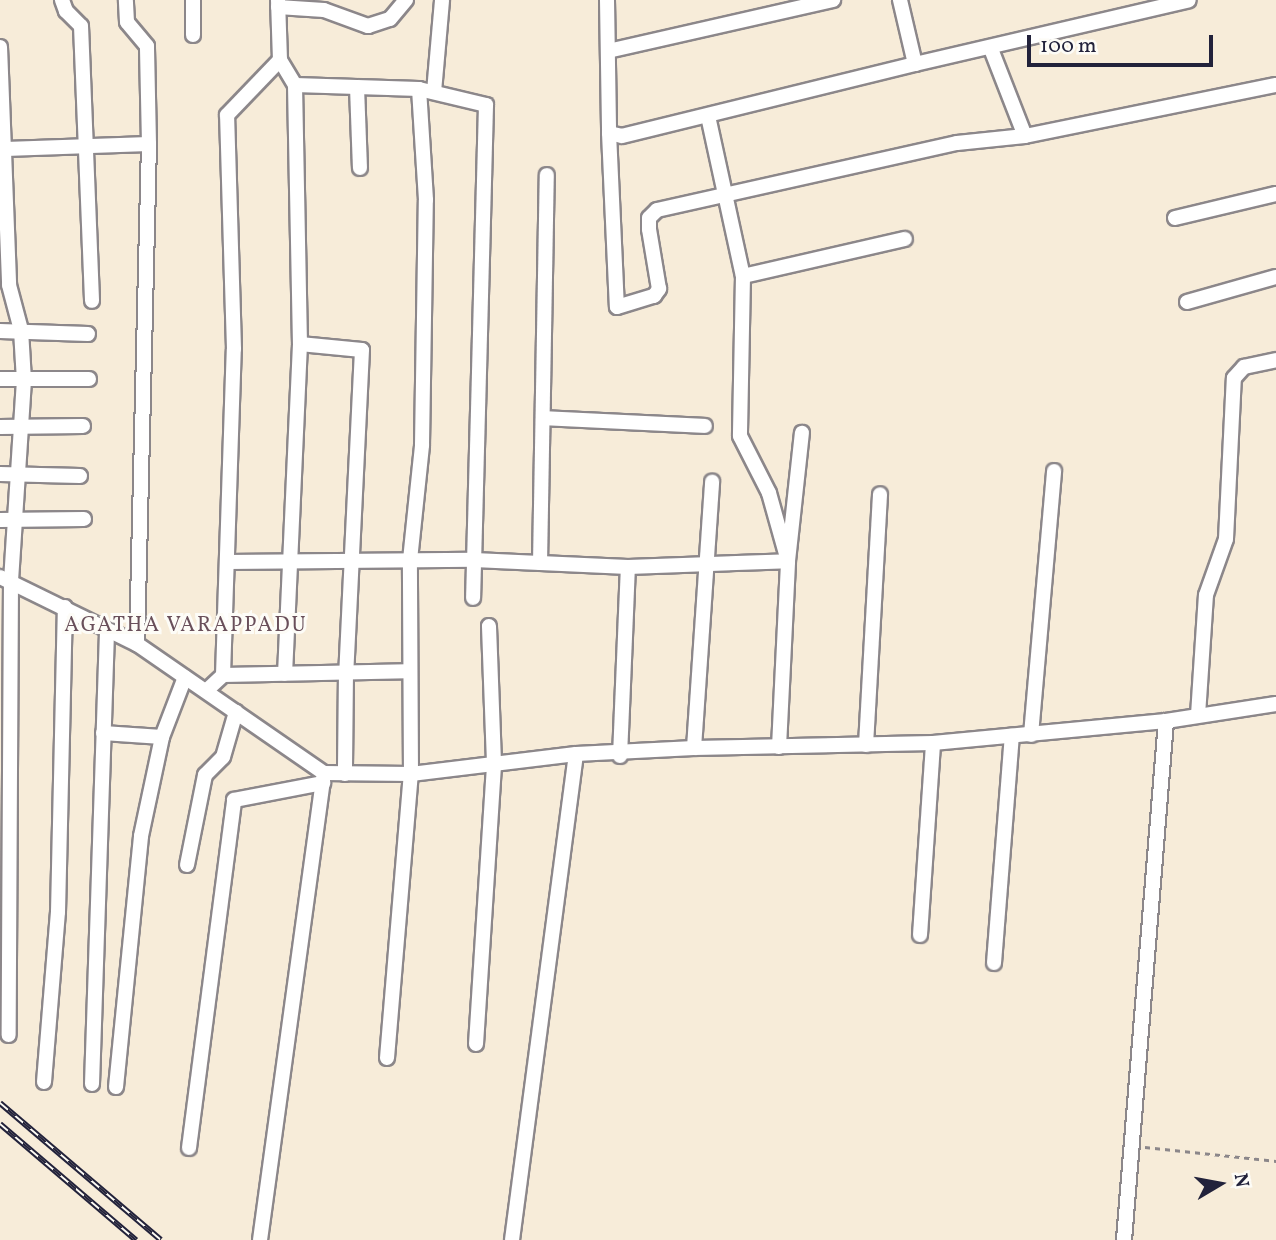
<!DOCTYPE html>
<html>
<head>
<meta charset="utf-8">
<style>
  body { margin:0 }
  #map { position:relative; width:1276px; height:1240px; overflow:hidden; background:#f7ecd9; font-family:Vollkorn,serif }
  div>[style] { position:absolute }
  .path>* { height:2.5px; margin-top:-1.25px; transform-origin:0; background:repeating-linear-gradient(90deg,#8c878a 0 5px,transparent 0 10px) }
  .roads { filter:drop-shadow(2px 0 #8c878a) drop-shadow(-2px 0 #8c878a) drop-shadow(0 2px #8c878a) drop-shadow(0 -2px #8c878a) }
  .minor>* { height:14px; margin:-7px; padding:0 7px; transform-origin:7px; border-radius:7px; background:#fff }
  .rail>* { height:6px; margin-top:-3px; transform-origin:0; background:repeating-linear-gradient(90deg,#fdfcf7 0 10px,#22223b 0 20px); box-sizing:border-box; border-block:2px solid #22223b }
  span { translate:-50% -50%; white-space:nowrap; text-align:center; line-height:1.15; -webkit-text-stroke:6px #fdfcf7; paint-order:stroke }
  .neighbourhood-label { font-size:21px; color:#694f5a; letter-spacing:2px }
  .north { position:absolute; left:1185px; top:1149px; width:70px; height:70px; -webkit-text-stroke:5px #fdfcf7; paint-order:stroke; rotate:80deg; font-size:19px; font-weight:700; line-height:28px; text-align:center; color:#22223b }
  .north::after { content:''; display:block; margin:auto; width:24px; height:32px; background:#22223b; clip-path:polygon(50% 0,100% 100%,50% 72%,0 100%) }
  .scale { position:absolute; left:1027px; top:35px; width:186px; height:32px; box-sizing:border-box; border:4px solid #22223b; border-top:0; padding-left:9px; font-size:21px; line-height:24px; white-space:nowrap; color:#22223b; -webkit-text-stroke:5px #fdfcf7; paint-order:stroke }
</style>
</head>
<body>
<div id="map">
  <div class="path">
    <i style="left:1145px;top:1147px;width:132px;rotate:6.1deg"></i>
  </div>
  <div class="roads">
    <div class="minor">
      <i style="left:62px;top:0;width:12px;rotate:70deg"></i>
      <i style="left:66px;top:11px;width:21px;rotate:45deg"></i>
      <i style="left:81px;top:26px;width:275px;rotate:87.7deg"></i>
      <i style="left:278px;top:0;width:60px;rotate:88.1deg"></i>
      <i style="left:280px;top:60px;width:29px;rotate:59deg"></i>
      <i style="left:295px;top:85px;width:259px;rotate:88.9deg"></i>
      <i style="left:300px;top:344px;width:330px;rotate:92.6deg"></i>
      <i style="left:607px;top:0;width:133px;rotate:89.1deg"></i>
      <i style="left:609px;top:133px;width:13px;rotate:13deg"></i>
      <i style="left:622px;top:136px;width:302px;rotate:-13.8deg"></i>
      <i style="left:915px;top:64px;width:66px;rotate:-103.2deg"></i>
      <i style="left:278px;top:7px;width:46px;rotate:3.7deg"></i>
      <i style="left:324px;top:10px;width:47px;rotate:20deg"></i>
      <i style="left:368px;top:26px;width:23px;rotate:-18deg"></i>
      <i style="left:390px;top:19px;width:25px;rotate:-50deg"></i>
      <i style="left:193px;top:35px;width:35px;rotate:-90deg"></i>
      <i style="left:0;top:47px;width:238px;rotate:87.8deg"></i>
      <i style="left:9px;top:285px;width:47px;rotate:75.1deg"></i>
      <i style="left:21px;top:330px;width:50px;rotate:86.6deg"></i>
      <i style="left:24px;top:380px;width:200px;rotate:93.7deg"></i>
      <i style="left:11px;top:580px;width:455px;rotate:90.3deg"></i>
      <i style="left:991px;top:49px;width:93px;rotate:68.7deg"></i>
      <i style="left:1025px;top:136px;width:256px;rotate:-11.5deg"></i>
      <i style="left:608px;top:51px;width:231px;rotate:-12.8deg"></i>
      <i style="left:915px;top:64px;width:281px;rotate:-13.1deg"></i>
      <i style="left:295px;top:85px;width:124px;rotate:1.8deg"></i>
      <i style="left:419px;top:89px;width:69px;rotate:13.4deg"></i>
      <i style="left:486px;top:105px;width:493px;rotate:91.5deg"></i>
      <i style="left:357px;top:87px;width:81px;rotate:87.9deg"></i>
      <i style="left:434px;top:92px;width:92px;rotate:-85deg"></i>
      <i style="left:708px;top:116px;width:164px;rotate:77.7deg"></i>
      <i style="left:743px;top:276px;width:160px;rotate:91.1deg"></i>
      <i style="left:740px;top:436px;width:64px;rotate:63deg"></i>
      <i style="left:769px;top:493px;width:71px;rotate:74.4deg"></i>
      <i style="left:609px;top:133px;width:174px;rotate:87.4deg"></i>
      <i style="left:617px;top:307px;width:39px;rotate:-17deg"></i>
      <i style="left:654px;top:296px;width:9px;rotate:-54deg"></i>
      <i style="left:659px;top:289px;width:61px;rotate:-99.5deg"></i>
      <i style="left:649px;top:229px;width:11px;rotate:-90deg"></i>
      <i style="left:649px;top:218px;width:11px;rotate:-45deg"></i>
      <i style="left:657px;top:210px;width:307px;rotate:-12.6deg"></i>
      <i style="left:957px;top:143px;width:68px;rotate:-5.9deg"></i>
      <i style="left:5px;top:149px;width:144px;rotate:-2deg"></i>
      <i style="left:149px;top:144px;width:98px;rotate:-91.2deg"></i>
      <i style="left:147px;top:46px;width:31px;rotate:-130deg"></i>
      <i style="left:127px;top:22px;width:22px;rotate:-93deg"></i>
      <i style="left:1175px;top:218px;width:104px;rotate:-13.4deg"></i>
      <i style="left:743px;top:276px;width:166px;rotate:-12.9deg"></i>
      <i style="left:1187px;top:302px;width:92px;rotate:-15.7deg"></i>
      <i style="left:0;top:331px;width:88px;rotate:2deg"></i>
      <i style="left:300px;top:344px;width:62px;rotate:5.5deg"></i>
      <i style="left:362px;top:350px;width:322px;rotate:92.8deg"></i>
      <i style="left:346px;top:672px;width:102px;rotate:90.6deg"></i>
      <i style="left:0;top:379px;width:89px"></i>
      <i style="left:543px;top:418px;width:162px;rotate:2.8deg"></i>
      <i style="left:0;top:427px;width:83px;rotate:-0.7deg"></i>
      <i style="left:0;top:474px;width:80px;rotate:1.4deg"></i>
      <i style="left:0;top:520px;width:84px;rotate:-0.7deg"></i>
      <i style="left:227px;top:562px;width:247px;rotate:-0.5deg"></i>
      <i style="left:474px;top:560px;width:154px;rotate:2.6deg"></i>
      <i style="left:628px;top:567px;width:160px;rotate:-2.1deg"></i>
      <i style="left:540px;top:563px;width:388px;rotate:-89deg"></i>
      <i style="left:0;top:577px;width:153px;rotate:26.1deg"></i>
      <i style="left:137px;top:644px;width:227px;rotate:34.6deg"></i>
      <i style="left:324px;top:773px;width:87px;rotate:0.7deg"></i>
      <i style="left:411px;top:774px;width:166px;rotate:-6.9deg"></i>
      <i style="left:576px;top:754px;width:118px;rotate:-2.9deg"></i>
      <i style="left:694px;top:748px;width:239px;rotate:-1.2deg"></i>
      <i style="left:933px;top:743px;width:234px;rotate:-5.4deg"></i>
      <i style="left:1166px;top:721px;width:111px;rotate:-8.8deg"></i>
      <i style="left:137px;top:644px;width:500px;rotate:-88.63deg"></i>
      <i style="left:223px;top:675px;width:326px;rotate:-88.1deg"></i>
      <i style="left:234px;top:349px;width:234px;rotate:-91.7deg"></i>
      <i style="left:227px;top:115px;width:76px;rotate:-46.1deg"></i>
      <i style="left:206px;top:691px;width:23px;rotate:-43deg"></i>
      <i style="left:223px;top:675px;width:184px;rotate:-1.2deg"></i>
      <i style="left:1198px;top:715px;width:120px;rotate:-86.2deg"></i>
      <i style="left:1206px;top:595px;width:59px;rotate:-70.3deg"></i>
      <i style="left:1226px;top:539px;width:161px;rotate:-87.2deg"></i>
      <i style="left:1234px;top:378px;width:15px;rotate:-48deg"></i>
      <i style="left:1244px;top:367px;width:33px;rotate:-12deg"></i>
      <i style="left:103px;top:733px;width:59px;rotate:3.9deg"></i>
      <i style="left:1031px;top:735px;width:265px;rotate:-85deg"></i>
      <i style="left:866px;top:745px;width:251px;rotate:-86.8deg"></i>
      <i style="left:779px;top:747px;width:186px;rotate:-87.2deg"></i>
      <i style="left:788px;top:561px;width:129px;rotate:-83.8deg"></i>
      <i style="left:694px;top:748px;width:267px;rotate:-86.1deg"></i>
      <i style="left:620px;top:756px;width:189px;rotate:-87.6deg"></i>
      <i style="left:187px;top:865px;width:92px;rotate:-78.7deg"></i>
      <i style="left:205px;top:775px;width:25px;rotate:-45deg"></i>
      <i style="left:223px;top:757px;width:47px;rotate:-73.9deg"></i>
      <i style="left:920px;top:935px;width:192px;rotate:-86.1deg"></i>
      <i style="left:994px;top:963px;width:228px;rotate:-85.5deg"></i>
      <i style="left:476px;top:1044px;width:282px;rotate:-86.3deg"></i>
      <i style="left:494px;top:763px;width:137px;rotate:-92.1deg"></i>
      <i style="left:387px;top:1058px;width:285px;rotate:-85.2deg"></i>
      <i style="left:411px;top:774px;width:214px;rotate:-90.3deg"></i>
      <i style="left:410px;top:560px;width:116px;rotate:-84deg"></i>
      <i style="left:422px;top:445px;width:245px;rotate:-89.1deg"></i>
      <i style="left:426px;top:200px;width:111px;rotate:-93.6deg"></i>
      <i style="left:44px;top:1082px;width:171px;rotate:-85.3deg"></i>
      <i style="left:58px;top:912px;width:305px;rotate:-88.7deg"></i>
      <i style="left:92px;top:1084px;width:454px;rotate:-88.1deg"></i>
      <i style="left:116px;top:1087px;width:252px;rotate:-84.3deg"></i>
      <i style="left:141px;top:836px;width:101px;rotate:-78deg"></i>
      <i style="left:162px;top:737px;width:64px;rotate:-69deg"></i>
      <i style="left:189px;top:1148px;width:351px;rotate:-82.6deg"></i>
      <i style="left:234px;top:800px;width:91px;rotate:-10.8deg"></i>
      <i style="left:260px;top:1240px;width:471px;rotate:-82.2deg"></i>
      <i style="left:512px;top:1240px;width:490px;rotate:-82.5deg"></i>
      <i style="left:1124px;top:1240px;width:521px;rotate:-85.37deg"></i>
    </div>
  </div>
  <div class="rail">
    <i style="left:0;top:1103px;width:211px;rotate:40.4deg"></i>
    <i style="left:0;top:1124px;width:179px;rotate:40.5deg"></i>
  </div>
  <div class="neighbourhood-label">
    <span style="left:186px;top:626px">AGATHA VARAPPADU</span>
  </div>
  <div class="north">N</div>
  <div class="scale">100 m</div>
</div>
</body>
</html>
